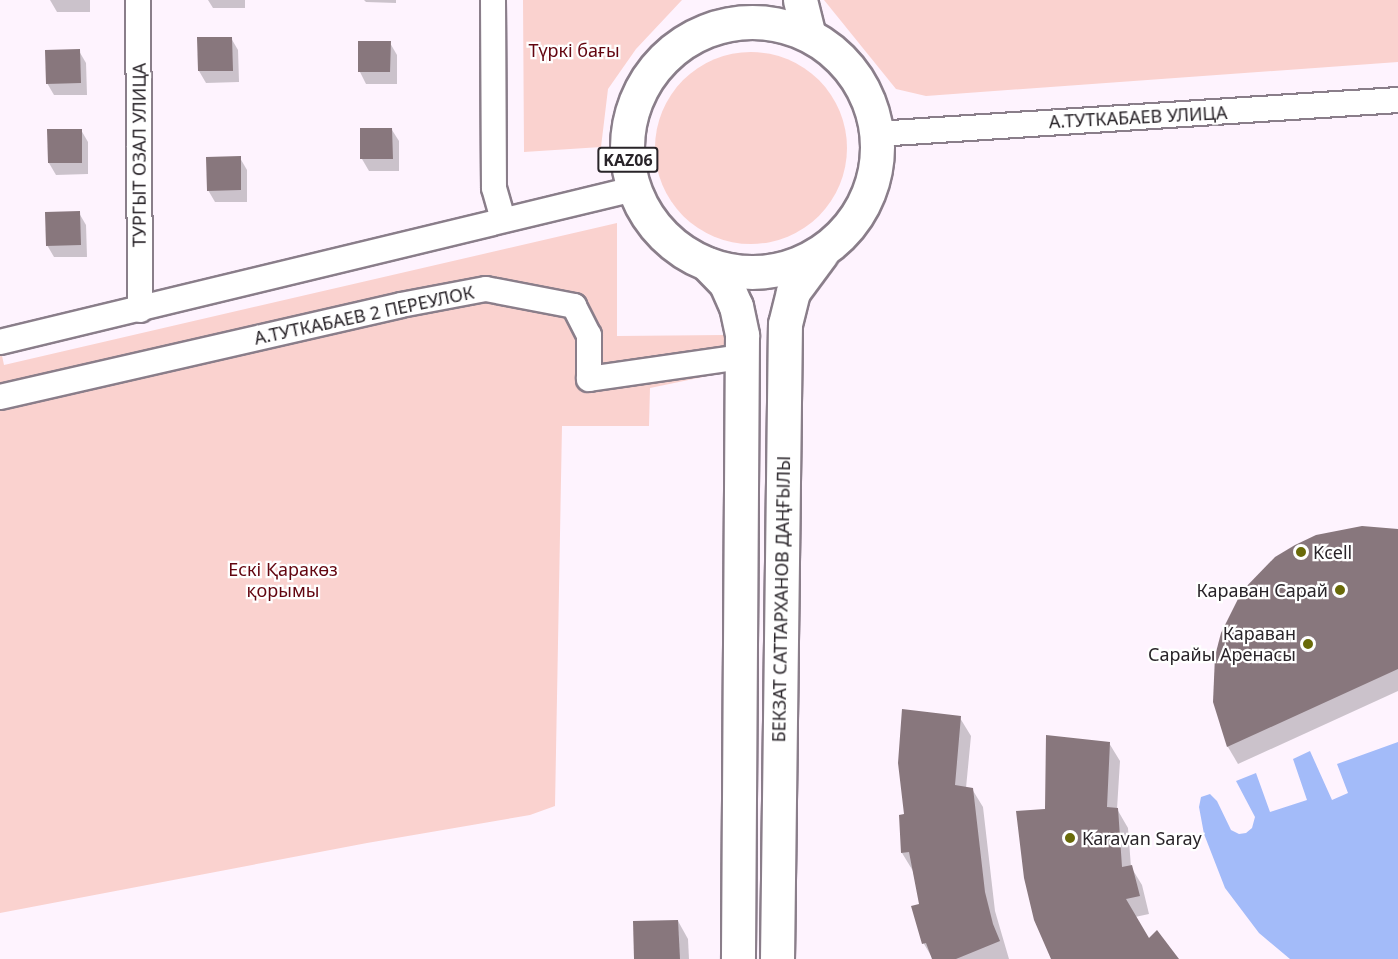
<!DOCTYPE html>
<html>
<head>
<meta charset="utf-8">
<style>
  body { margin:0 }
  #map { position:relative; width:1398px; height:959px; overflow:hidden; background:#fef3fe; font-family:"Noto Sans",sans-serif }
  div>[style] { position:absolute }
  .green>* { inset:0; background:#fad2cf }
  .round { border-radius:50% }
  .water>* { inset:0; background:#a3bbf9 }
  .shadow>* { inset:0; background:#0003 }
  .building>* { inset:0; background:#88777d }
  .roads { filter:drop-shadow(2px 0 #8a7e8a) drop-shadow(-2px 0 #8a7e8a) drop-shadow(0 2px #8a7e8a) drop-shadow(0 -2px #8a7e8a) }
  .minor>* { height:24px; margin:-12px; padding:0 12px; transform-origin:12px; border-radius:12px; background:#fff }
  .primary>* { height:33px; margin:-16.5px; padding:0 16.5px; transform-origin:16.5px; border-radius:16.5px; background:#fff }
  .primary>.ring { margin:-16.5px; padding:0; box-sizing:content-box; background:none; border:33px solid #fff; border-radius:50% }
  .dots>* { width:16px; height:16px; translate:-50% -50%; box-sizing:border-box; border:3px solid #fff; border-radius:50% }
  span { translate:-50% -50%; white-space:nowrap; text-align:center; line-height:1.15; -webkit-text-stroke:4.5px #fff; paint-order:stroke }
  .shield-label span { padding:2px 4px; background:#fff; border:2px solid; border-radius:4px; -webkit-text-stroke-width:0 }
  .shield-label { font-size:16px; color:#292429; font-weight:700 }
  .park-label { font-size:18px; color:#630610 }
  .street-label { font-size:18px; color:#292429 }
  .poi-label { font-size:18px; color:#292429 }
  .left { translate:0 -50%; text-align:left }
  .right { translate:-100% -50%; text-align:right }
</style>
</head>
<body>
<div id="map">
  <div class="green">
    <i style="clip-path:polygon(523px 0,682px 0,636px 49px,608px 89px,601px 147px,524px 152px)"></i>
    <i style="clip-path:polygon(824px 0,1398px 0,1398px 62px,926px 96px,896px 89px)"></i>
    <i class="round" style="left:655px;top:52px;width:192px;height:192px"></i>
    <i style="clip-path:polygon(617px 223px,617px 336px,725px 335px,727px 372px,650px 388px,649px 426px,562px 426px,555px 806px,530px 815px,367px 843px,0 913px,0 346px,4px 365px)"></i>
  </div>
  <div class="water">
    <i style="clip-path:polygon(1398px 742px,1398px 959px,1290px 959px,1259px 933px,1225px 888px,1204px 834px,1199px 807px,1201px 797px,1210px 794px,1217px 801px,1231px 830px,1239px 834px,1246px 833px,1252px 828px,1255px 817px,1236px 781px,1256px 773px,1270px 812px,1307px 800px,1293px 759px,1310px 751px,1332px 800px,1348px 793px,1337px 764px)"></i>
  </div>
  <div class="shadow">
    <i style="clip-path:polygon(50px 0,90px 0,90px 12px,57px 12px)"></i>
    <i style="clip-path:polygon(208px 0,245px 0,245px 8px,213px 8px)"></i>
    <i style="clip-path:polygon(364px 0,396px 0,396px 3px,366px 2px)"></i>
    <i style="clip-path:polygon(231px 38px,238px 50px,239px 82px,206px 83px,199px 71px)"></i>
    <i style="clip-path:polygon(390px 43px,397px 55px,397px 84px,366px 84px,360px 72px)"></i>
    <i style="clip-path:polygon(79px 51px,86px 63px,87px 95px,54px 95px,47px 83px)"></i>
    <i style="clip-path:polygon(81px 130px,88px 142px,88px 174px,56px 175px,49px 163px)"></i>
    <i style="clip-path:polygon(392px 130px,399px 141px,399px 171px,369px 171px,362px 159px)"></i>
    <i style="clip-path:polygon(240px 158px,247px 170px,247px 202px,215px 202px,208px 190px)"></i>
    <i style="clip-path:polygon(79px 213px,86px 225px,87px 257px,54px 257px,47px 245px)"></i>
    <i style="clip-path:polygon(1398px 531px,1398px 691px,1238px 764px,1228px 747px,1214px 702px)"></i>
    <i style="clip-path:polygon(960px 718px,971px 736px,966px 788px,972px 789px,983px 807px,995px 911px,1009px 959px,933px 959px,924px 944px,921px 905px,913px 871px,902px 853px,905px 816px)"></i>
    <i style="clip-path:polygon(1109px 743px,1120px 761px,1117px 809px,1128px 828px,1131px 867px,1142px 885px,1149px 914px,1135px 917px,1149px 940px,1177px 959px,1053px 959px,1046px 811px)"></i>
    <i style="clip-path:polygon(678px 921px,688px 939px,689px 959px,635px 959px)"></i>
  </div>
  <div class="building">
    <i style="clip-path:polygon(197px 37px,232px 37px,233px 71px,198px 71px)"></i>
    <i style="clip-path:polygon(358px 41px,391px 41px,390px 72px,358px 72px)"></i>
    <i style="clip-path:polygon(80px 49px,81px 83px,46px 84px,45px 50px)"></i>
    <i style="clip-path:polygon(360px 128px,392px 128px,393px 159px,360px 159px)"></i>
    <i style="clip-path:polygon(47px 129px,82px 129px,82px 163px,48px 163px)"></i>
    <i style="clip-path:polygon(241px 156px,241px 190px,207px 191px,206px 157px)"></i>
    <i style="clip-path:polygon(80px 211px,81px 245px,46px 246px,45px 212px)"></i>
    <i style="clip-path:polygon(1362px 526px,1398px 529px,1398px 669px,1227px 747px,1213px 702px,1215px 656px,1221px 633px,1242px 591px,1275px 557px,1295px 545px,1316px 535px)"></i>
    <i style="clip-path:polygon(902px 709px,961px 716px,955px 785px,973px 788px,985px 892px,993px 924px,1000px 941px,956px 959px,932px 959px,926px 943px,922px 944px,911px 906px,919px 904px,909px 852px,901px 853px,899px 815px,904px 814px,898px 763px)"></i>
    <i style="clip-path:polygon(1046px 735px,1110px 742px,1107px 807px,1118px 808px,1122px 867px,1132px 865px,1140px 896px,1126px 899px,1149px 938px,1157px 930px,1179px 959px,1051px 959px,1034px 920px,1024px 878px,1016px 811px,1045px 809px)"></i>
    <i style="clip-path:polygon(678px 920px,680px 959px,634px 959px,633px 921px)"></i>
  </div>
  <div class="roads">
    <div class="minor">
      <i style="left:138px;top:0;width:310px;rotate:89.6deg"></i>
      <i style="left:493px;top:0;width:188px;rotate:89.7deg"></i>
      <i style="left:494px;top:188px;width:33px;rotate:74deg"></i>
      <i style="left:877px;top:134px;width:522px;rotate:-3.73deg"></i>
      <i style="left:0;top:342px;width:652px;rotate:-13.57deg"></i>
      <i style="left:0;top:397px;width:411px;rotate:-12.9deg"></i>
      <i style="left:401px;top:305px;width:86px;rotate:-10.7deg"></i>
      <i style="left:486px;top:289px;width:90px;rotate:10.9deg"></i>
      <i style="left:574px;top:306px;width:33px;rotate:63deg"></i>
      <i style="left:589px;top:335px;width:44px;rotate:90deg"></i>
      <i style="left:589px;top:379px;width:155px;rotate:-8.2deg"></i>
    </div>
    <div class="primary">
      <i style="left:800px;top:0;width:36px;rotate:76deg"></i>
      <i class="ring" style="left:627px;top:22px;width:217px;height:217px"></i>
      <i style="left:707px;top:264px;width:28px;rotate:46deg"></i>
      <i style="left:726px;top:284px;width:24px;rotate:66deg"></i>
      <i style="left:736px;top:306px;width:30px;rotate:78deg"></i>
      <i style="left:742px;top:335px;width:624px;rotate:90.37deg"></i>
      <i style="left:777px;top:959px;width:635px;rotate:-89.28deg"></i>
      <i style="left:785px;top:324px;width:33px;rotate:-76deg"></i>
      <i style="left:793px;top:292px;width:47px;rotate:-53.6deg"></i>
    </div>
  </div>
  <div class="dots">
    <i style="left:1301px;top:552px;background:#696a09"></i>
    <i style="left:1340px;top:590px;background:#696a09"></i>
    <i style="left:1308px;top:644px;background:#696a09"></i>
    <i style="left:1070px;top:838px;background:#696a09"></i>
  </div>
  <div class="shield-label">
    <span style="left:628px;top:160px">KАZ06</span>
  </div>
  <div class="park-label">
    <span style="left:574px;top:50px">Түркі бағы</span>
    <span style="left:283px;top:580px">Ескі Қаракөз<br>қорымы</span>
  </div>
  <div class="street-label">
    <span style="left:1138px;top:117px;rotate:-3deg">А.ТУТКАБАЕВ УЛИЦА</span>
    <span style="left:139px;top:155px;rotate:-90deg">ТУРГЫТ ОЗАЛ УЛИЦА</span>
    <span style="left:364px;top:315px;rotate:-12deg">А.ТУТКАБАЕВ 2 ПЕРЕУЛОК</span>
    <span style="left:781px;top:599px;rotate:-89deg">БЕКЗАТ САТТАРХАНОВ ДАҢҒЫЛЫ</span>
  </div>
  <div class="poi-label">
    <span class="left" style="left:1313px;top:552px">Kcell</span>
    <span class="right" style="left:1328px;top:590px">Караван Сарай</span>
    <span class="right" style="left:1296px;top:644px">Караван<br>Сарайы Аренасы</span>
    <span class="left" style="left:1082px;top:838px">Karavan Saray</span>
  </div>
</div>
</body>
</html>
